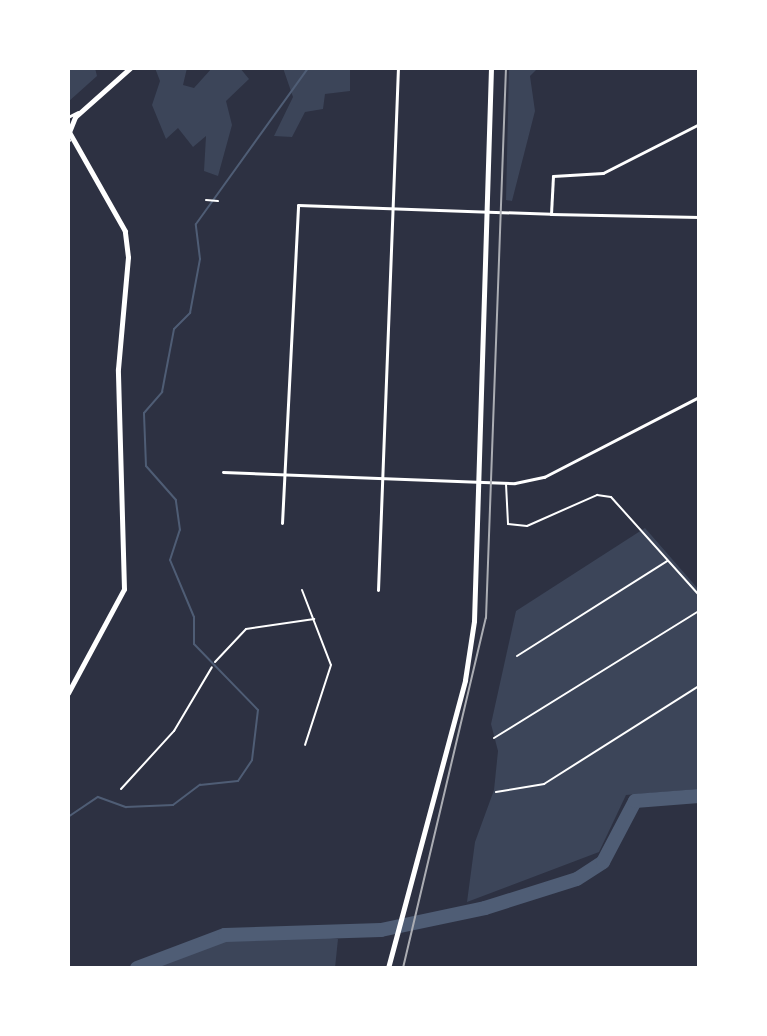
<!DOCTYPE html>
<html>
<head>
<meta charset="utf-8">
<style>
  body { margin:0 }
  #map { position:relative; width:767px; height:1036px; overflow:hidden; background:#2d3142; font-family:"Source Sans 3",sans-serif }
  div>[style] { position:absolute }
  .green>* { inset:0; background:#3c4559 }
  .stream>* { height:2px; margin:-1px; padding:0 1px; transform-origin:1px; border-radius:1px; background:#4f5d75 }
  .river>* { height:14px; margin:-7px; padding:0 7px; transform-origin:7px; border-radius:7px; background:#4f5d75 }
  .path>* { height:2px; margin:-1px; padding:0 1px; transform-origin:1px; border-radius:1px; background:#fff }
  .service>* { height:2px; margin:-1px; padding:0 1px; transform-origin:1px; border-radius:1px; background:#fff }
  .minor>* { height:3px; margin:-1.5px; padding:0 1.5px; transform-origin:1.5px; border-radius:1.5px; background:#fff }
  .secondary>* { height:5px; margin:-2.5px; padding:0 2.5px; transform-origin:2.5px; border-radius:2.5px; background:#fff }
  .tram>* { height:2px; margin:-1px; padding:0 1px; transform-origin:1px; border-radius:1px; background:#abadb3 }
  span { translate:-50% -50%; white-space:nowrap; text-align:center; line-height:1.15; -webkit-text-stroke:7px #fff; paint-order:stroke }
  .frame { position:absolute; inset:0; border:70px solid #fff; pointer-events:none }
</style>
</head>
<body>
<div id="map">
  <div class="green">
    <i style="clip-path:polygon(68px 68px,95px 68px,97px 76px,68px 102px)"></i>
    <i style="clip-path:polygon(155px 68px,187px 68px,183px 85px,194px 88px,212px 68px,240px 68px,249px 79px,226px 101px,232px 125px,218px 176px,204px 171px,206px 136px,193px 147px,178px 128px,166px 139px,152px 105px,160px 81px)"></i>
    <i style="clip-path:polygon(283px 68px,350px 68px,350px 91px,325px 94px,323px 109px,305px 112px,292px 137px,274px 136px,293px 97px)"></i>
    <i style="clip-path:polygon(509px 68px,538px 68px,530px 76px,535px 111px,512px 201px,506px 200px)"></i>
    <i style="clip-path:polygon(645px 528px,699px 590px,699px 789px,626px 795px,599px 852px,467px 902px,475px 842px,494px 790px,498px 751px,491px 724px,516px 611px)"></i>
    <i style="clip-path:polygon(288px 933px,338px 939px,335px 968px,151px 968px,226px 940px)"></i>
  </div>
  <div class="stream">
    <i style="left:68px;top:817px;width:36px;rotate:-34deg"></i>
    <i style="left:98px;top:797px;width:30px;rotate:20deg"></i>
    <i style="left:126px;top:807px;width:47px;rotate:-2.4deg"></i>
    <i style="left:173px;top:805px;width:34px;rotate:-37deg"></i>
    <i style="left:200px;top:785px;width:38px;rotate:-6deg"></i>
    <i style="left:238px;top:781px;width:25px;rotate:-56deg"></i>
    <i style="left:252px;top:760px;width:50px;rotate:-83.2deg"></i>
    <i style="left:258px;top:710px;width:92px;rotate:-134.1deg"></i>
    <i style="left:194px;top:644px;width:27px;rotate:-90deg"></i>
    <i style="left:194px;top:617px;width:62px;rotate:-112.8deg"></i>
    <i style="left:170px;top:560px;width:32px;rotate:-72deg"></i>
    <i style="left:180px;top:530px;width:30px;rotate:-98deg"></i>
    <i style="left:176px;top:500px;width:45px;rotate:-131.4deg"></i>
    <i style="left:146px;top:466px;width:53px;rotate:-92.2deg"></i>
    <i style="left:144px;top:413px;width:28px;rotate:-49deg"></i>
    <i style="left:162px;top:392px;width:64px;rotate:-79.2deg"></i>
    <i style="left:174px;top:329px;width:23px;rotate:-45deg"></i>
    <i style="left:190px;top:313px;width:55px;rotate:-79.5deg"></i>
    <i style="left:200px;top:259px;width:35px;rotate:-97deg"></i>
    <i style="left:196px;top:224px;width:192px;rotate:-54.3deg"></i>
  </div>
  <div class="river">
    <i style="left:137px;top:968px;width:94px;rotate:-20.6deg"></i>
    <i style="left:225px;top:935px;width:156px;rotate:-1.8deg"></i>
    <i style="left:381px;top:930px;width:106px;rotate:-11.9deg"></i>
    <i style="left:485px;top:908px;width:96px;rotate:-17.5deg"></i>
    <i style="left:577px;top:879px;width:31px;rotate:-33deg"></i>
    <i style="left:603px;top:862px;width:69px;rotate:-62.3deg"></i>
    <i style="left:635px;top:801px;width:64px;rotate:-4.5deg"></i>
  </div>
  <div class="path">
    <i style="left:206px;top:200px;width:12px;rotate:5deg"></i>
    <i style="left:302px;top:590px;width:80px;rotate:68.9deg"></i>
    <i style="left:331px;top:665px;width:84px;rotate:108deg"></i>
    <i style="left:215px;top:662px;width:45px;rotate:-46.8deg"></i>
    <i style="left:246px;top:629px;width:69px;rotate:-8.4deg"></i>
    <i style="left:121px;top:789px;width:79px;rotate:-47.6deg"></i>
    <i style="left:174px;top:731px;width:74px;rotate:-59.3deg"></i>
  </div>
  <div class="service">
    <i style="left:506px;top:484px;width:40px;rotate:87.1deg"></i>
    <i style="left:508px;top:524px;width:19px;rotate:6deg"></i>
    <i style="left:527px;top:526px;width:77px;rotate:-23.9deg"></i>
    <i style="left:597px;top:495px;width:14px;rotate:8deg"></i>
    <i style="left:611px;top:497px;width:132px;rotate:48.1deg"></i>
    <i style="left:517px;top:656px;width:178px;rotate:-32.3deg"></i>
    <i style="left:494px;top:738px;width:241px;rotate:-31.8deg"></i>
    <i style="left:496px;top:792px;width:49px;rotate:-9.5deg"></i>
    <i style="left:544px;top:784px;width:183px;rotate:-32.3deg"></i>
  </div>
  <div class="minor">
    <i style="left:68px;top:117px;width:11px;rotate:-27deg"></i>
    <i style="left:68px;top:140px;width:1px"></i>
    <i style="left:551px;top:214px;width:148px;rotate:1.2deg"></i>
    <i style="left:223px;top:472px;width:292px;rotate:2.2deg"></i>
    <i style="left:515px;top:483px;width:30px;rotate:-12deg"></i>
    <i style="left:544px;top:477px;width:174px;rotate:-27.3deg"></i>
    <i style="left:282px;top:523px;width:318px;rotate:-87.1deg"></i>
    <i style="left:298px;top:205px;width:253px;rotate:2deg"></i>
    <i style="left:551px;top:214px;width:38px;rotate:-87deg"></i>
    <i style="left:553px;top:176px;width:50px;rotate:-3.4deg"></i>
    <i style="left:603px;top:173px;width:108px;rotate:-27deg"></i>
    <i style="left:378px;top:590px;width:522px;rotate:-87.81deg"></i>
  </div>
  <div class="secondary">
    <i style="left:68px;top:693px;width:118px;rotate:-61.7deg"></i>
    <i style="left:124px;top:589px;width:220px;rotate:-91.6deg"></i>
    <i style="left:118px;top:369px;width:112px;rotate:-84.9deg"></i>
    <i style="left:128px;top:257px;width:26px;rotate:-97deg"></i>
    <i style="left:125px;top:231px;width:114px;rotate:-119.5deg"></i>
    <i style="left:69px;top:132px;width:16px;rotate:-68deg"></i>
    <i style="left:75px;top:117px;width:74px;rotate:-41.7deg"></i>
    <i style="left:388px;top:968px;width:298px;rotate:-75deg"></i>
    <i style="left:465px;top:680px;width:60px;rotate:-81.3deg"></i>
    <i style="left:474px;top:621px;width:553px;rotate:-88.24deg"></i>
  </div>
  <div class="tram">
    <i style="left:403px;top:968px;width:360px;rotate:-76.7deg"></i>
    <i style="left:486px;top:618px;width:550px;rotate:-87.92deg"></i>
  </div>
  <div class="frame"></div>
</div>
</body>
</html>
